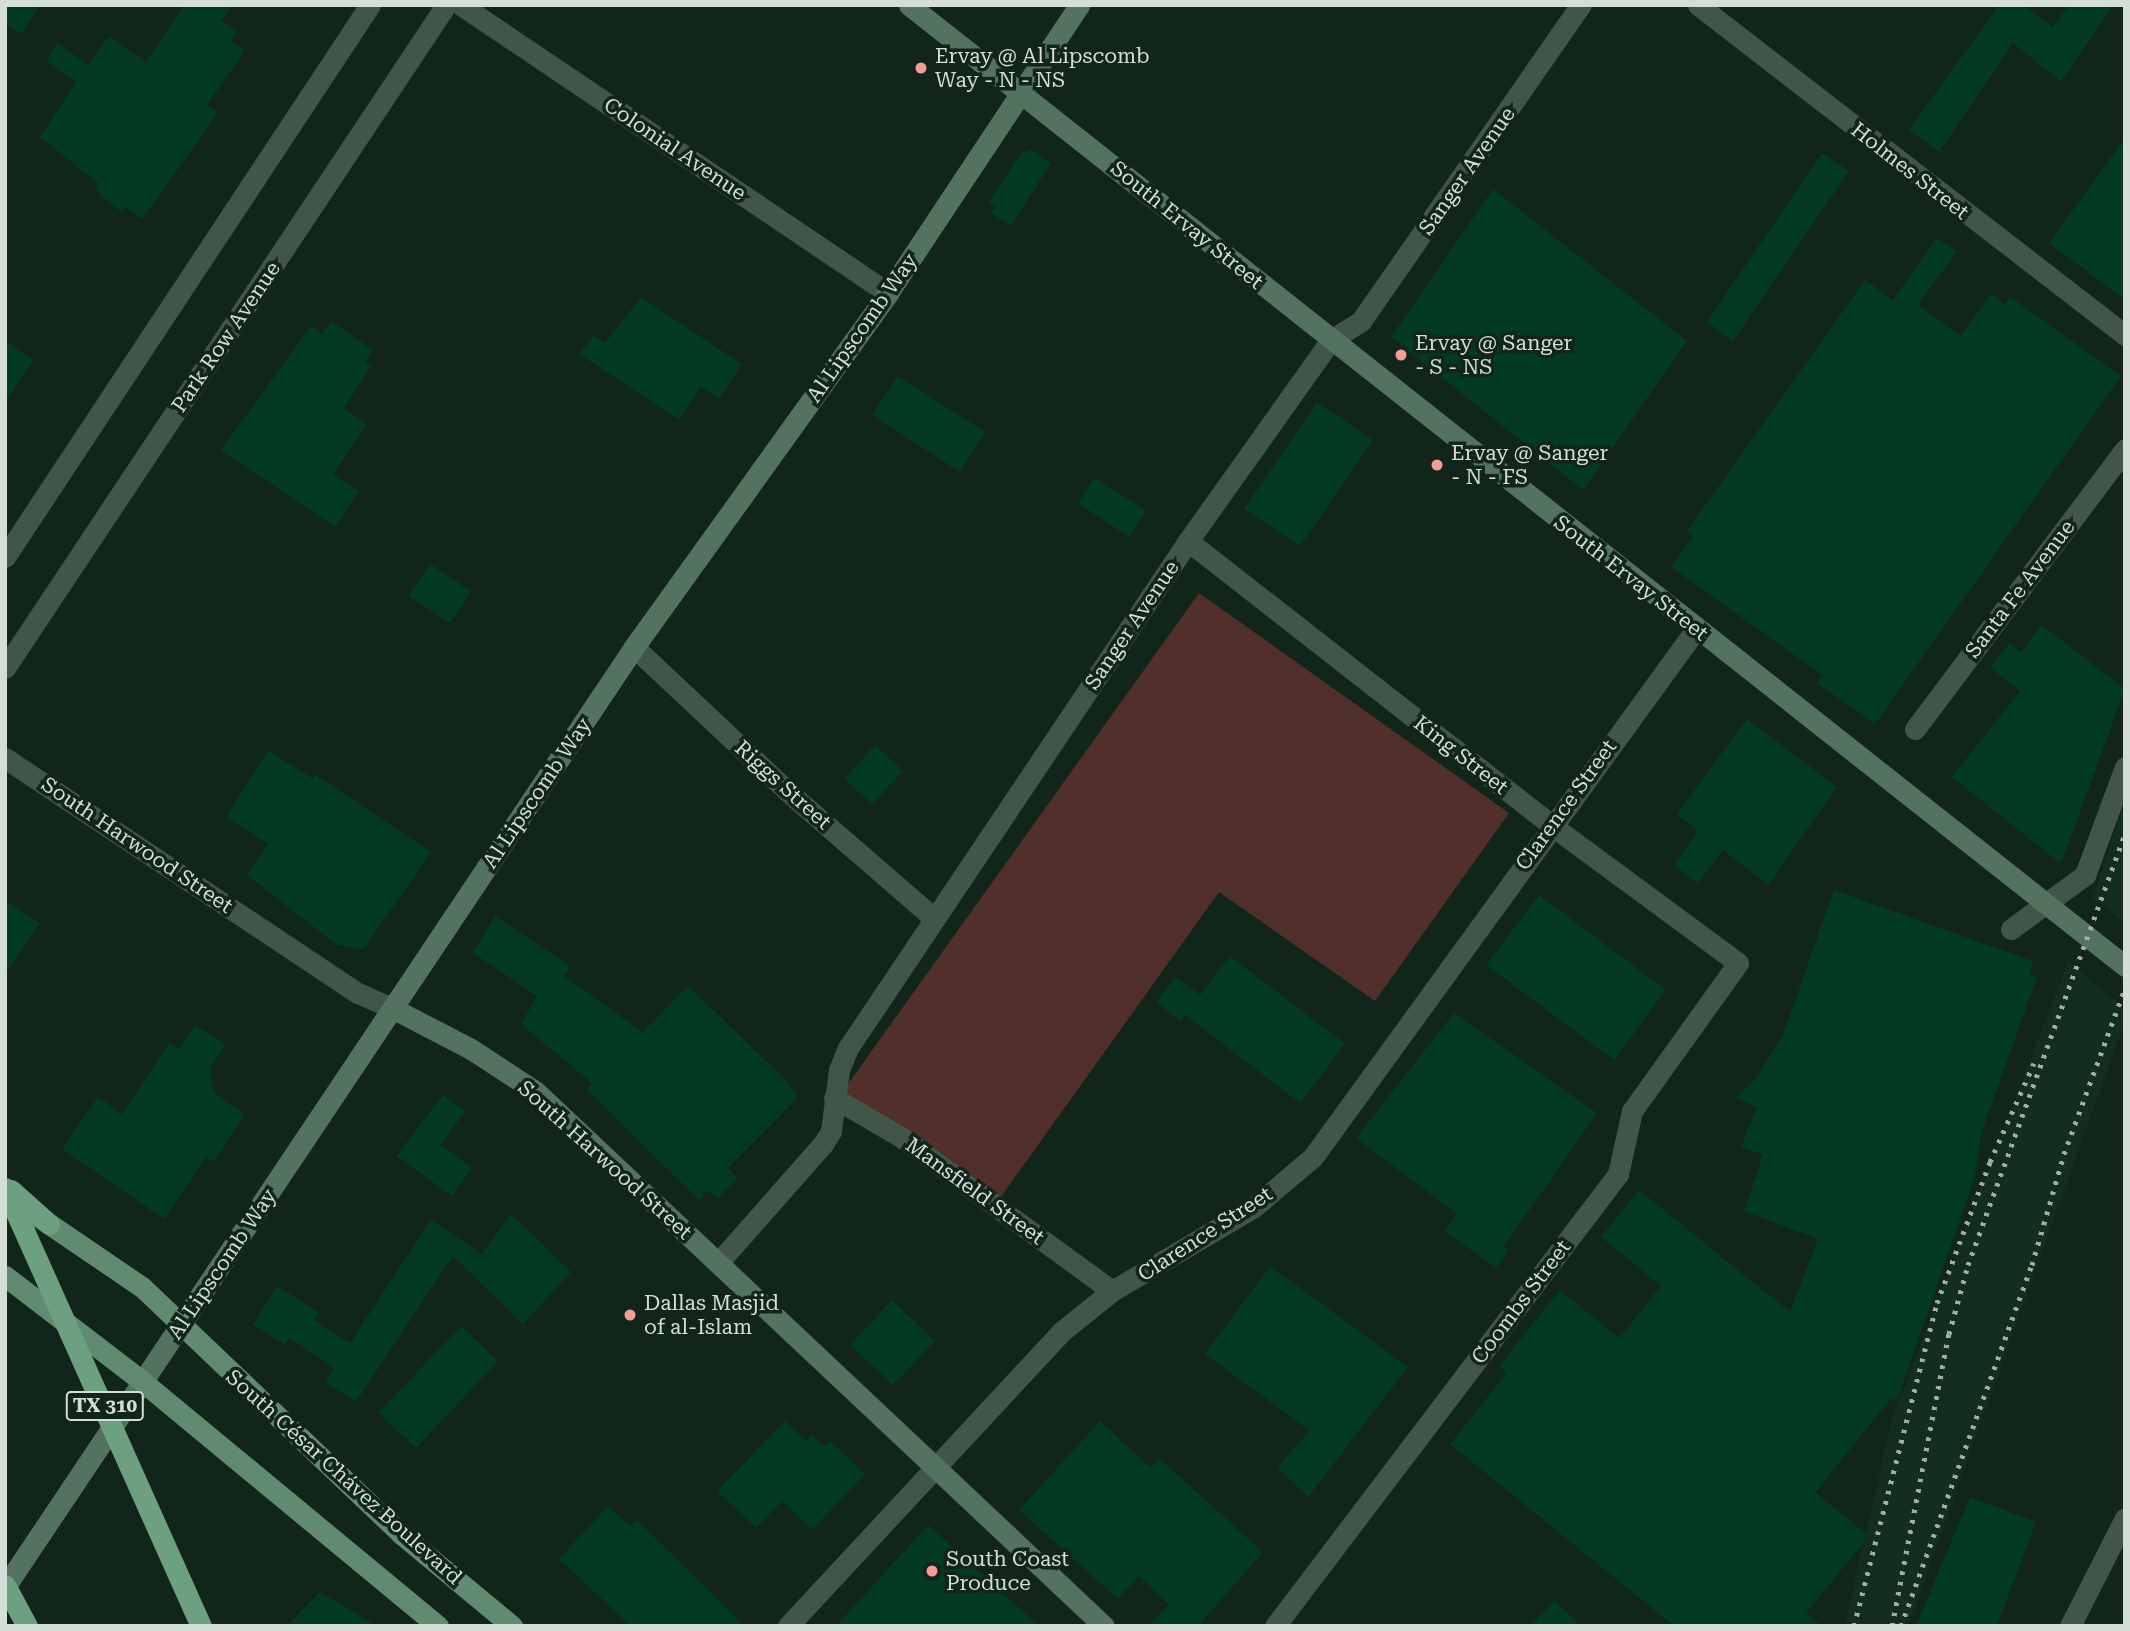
<!DOCTYPE html>
<html>
<head>
<meta charset="utf-8">
<style>
  body { margin:0 }
  #map { position:relative; width:2130px; height:1631px; overflow:hidden; background:#12251a; font-family:"Roboto Serif",serif }
  div>[style] { position:absolute }
  .built>* { inset:0; background:#132d1e }
  .green>* { inset:0; background:#512f2b }
  .building>* { inset:0; background:#023a22 }
  .street>* { height:21px; margin:-10.5px; padding:0 10.5px; transform-origin:10.5px; border-radius:10.5px; background:#415549 }
  .secondary>* { height:21px; margin:-10.5px; padding:0 10.5px; transform-origin:10.5px; border-radius:10.5px; background:#537360 }
  .primary>* { height:21px; margin:-10.5px; padding:0 10.5px; transform-origin:10.5px; border-radius:10.5px; background:#608b71 }
  .highway>* { height:21px; margin:-10.5px; padding:0 10.5px; transform-origin:10.5px; border-radius:10.5px; background:#6ca081 }
  .rail>* { height:5px; margin-top:-2.5px; transform-origin:0; background:repeating-linear-gradient(90deg,#a1aea6 0 3.5px,transparent 0 10.5px) }
  .dots>* { width:19px; height:19px; translate:-50% -50%; box-sizing:border-box; border:4px solid #12251a; border-radius:50% }
  span { translate:-50% -50%; white-space:nowrap; text-align:center; line-height:1.15; -webkit-text-stroke:7px #12251a; paint-order:stroke }
  .shield-label span { padding:2px 5px; background:#12251a; border:2px solid; border-radius:5px; -webkit-text-stroke-width:0 }
  .shield-label { font-size:19px; color:#d3ded7; font-weight:700 }
  .poi-label { font-size:21px; color:#d3ded7 }
  .left { translate:0 -50%; text-align:left }
  .street-label { font-size:21px; color:#d3ded7 }
  .frame { position:absolute; inset:0; border:7px solid #d3ded7; pointer-events:none }
</style>
</head>
<body>
<div id="map">
  <div class="built">
    <i style="clip-path:polygon(2125px 801px,2125px 923px,2093px 898px)"></i>
    <i style="clip-path:polygon(2068px 962px,2125px 1009px,2125px 1021px,1908px 1626px,1844px 1626px,1893px 1416px)"></i>
  </div>
  <div class="green">
    <i style="clip-path:polygon(1199px 593px,1509px 813px,1375px 1001px,1219px 892px,998px 1201px,843px 1091px)"></i>
  </div>
  <div class="building">
    <i style="clip-path:polygon(5px 5px,40px 5px,21px 34px,5px 24px)"></i>
    <i style="clip-path:polygon(184px 5px,232px 5px,221px 21px,237px 31px,231px 41px,245px 50px,207px 105px,218px 113px,142px 219px,126px 207px,122px 212px,103px 198px,96px 189px,99px 184px,40px 137px,76px 82px,46px 60px,58px 43px,88px 65px,109px 36px,146px 62px)"></i>
    <i style="clip-path:polygon(1999px 5px,2024px 5px,2053px 27px,2069px 5px,2113px 5px,2061px 82px,2013px 43px,1939px 152px,1909px 130px)"></i>
    <i style="clip-path:polygon(2125px 138px,2125px 300px,2049px 243px)"></i>
    <i style="clip-path:polygon(1032px 150px,1051px 163px,1011px 226px,991px 213px,995px 207px,988px 203px,1021px 153px)"></i>
    <i style="clip-path:polygon(1822px 153px,1849px 171px,1733px 341px,1707px 322px)"></i>
    <i style="clip-path:polygon(1493px 189px,1687px 341px,1583px 490px,1391px 337px)"></i>
    <i style="clip-path:polygon(1937px 238px,1957px 251px,1918px 305px,1961px 336px,1991px 294px,2005px 304px,2010px 297px,2121px 376px,1875px 724px,1817px 683px,1822px 675px,1671px 567px,1693px 536px,1687px 531px,1865px 280px,1893px 300px)"></i>
    <i style="clip-path:polygon(641px 297px,742px 364px,719px 399px,701px 387px,679px 420px,579px 354px,593px 336px,605px 343px)"></i>
    <i style="clip-path:polygon(331px 321px,373px 350px,365px 363px,371px 367px,344px 408px,367px 424px,333px 474px,359px 491px,335px 527px,221px 450px,311px 326px,322px 334px)"></i>
    <i style="clip-path:polygon(5px 341px,33px 360px,5px 403px)"></i>
    <i style="clip-path:polygon(898px 376px,985px 432px,960px 472px,872px 415px)"></i>
    <i style="clip-path:polygon(1317px 402px,1373px 440px,1300px 546px,1244px 509px)"></i>
    <i style="clip-path:polygon(1094px 478px,1146px 510px,1129px 537px,1078px 503px)"></i>
    <i style="clip-path:polygon(430px 564px,471px 591px,450px 623px,408px 596px)"></i>
    <i style="clip-path:polygon(2042px 625px,2125px 689px,2061px 864px,1952px 777px,2020px 691px,1990px 667px,2010px 643px,2021px 652px)"></i>
    <i style="clip-path:polygon(1747px 719px,1837px 787px,1768px 885px,1723px 850px,1698px 883px,1674px 865px,1698px 831px,1677px 814px)"></i>
    <i style="clip-path:polygon(875px 745px,903px 771px,872px 804px,844px 779px)"></i>
    <i style="clip-path:polygon(268px 750px,313px 779px,316px 775px,431px 852px,363px 950px,337px 945px,247px 875px,268px 844px,226px 817px)"></i>
    <i style="clip-path:polygon(1834px 890px,2033px 961px,2029px 974px,2037px 977px,1981px 1134px,1975px 1176px,1898px 1398px,1890px 1400px,1815px 1492px,1869px 1536px,1806px 1613px,1822px 1626px,1674px 1626px,1450px 1444px,1507px 1373px,1499px 1366px,1560px 1290px,1619px 1338px,1661px 1286px,1601px 1237px,1639px 1190px,1790px 1312px,1818px 1239px,1744px 1211px,1763px 1155px,1741px 1147px,1757px 1107px,1736px 1098px,1757px 1077px,1783px 1035px)"></i>
    <i style="clip-path:polygon(1539px 895px,1666px 990px,1614px 1060px,1486px 965px)"></i>
    <i style="clip-path:polygon(5px 900px,40px 923px,5px 975px)"></i>
    <i style="clip-path:polygon(495px 916px,570px 966px,564px 976px,643px 1032px,688px 986px,786px 1080px,798px 1097px,728px 1168px,738px 1178px,718px 1199px,709px 1190px,699px 1200px,586px 1089px,592px 1083px,521px 1024px,537px 996px,473px 953px)"></i>
    <i style="clip-path:polygon(1230px 956px,1345px 1044px,1300px 1103px,1185px 1015px,1180px 1021px,1156px 1002px,1176px 977px,1200px 995px)"></i>
    <i style="clip-path:polygon(1454px 1013px,1597px 1113px,1504px 1246px,1509px 1250px,1496px 1268px,1445px 1231px,1457px 1214px,1356px 1138px)"></i>
    <i style="clip-path:polygon(195px 1025px,226px 1044px,210px 1068px,214px 1093px,245px 1114px,213px 1162px,206px 1157px,164px 1219px,62px 1149px,98px 1097px,122px 1114px,169px 1043px,179px 1049px)"></i>
    <i style="clip-path:polygon(443px 1095px,465px 1111px,441px 1145px,472px 1168px,452px 1196px,396px 1156px)"></i>
    <i style="clip-path:polygon(511px 1214px,571px 1272px,523px 1324px,453px 1256px,356px 1402px,325px 1382px,334px 1368px,289px 1338px,285px 1345px,253px 1324px,277px 1286px,319px 1312px,314px 1320px,350px 1343px,431px 1220px,482px 1254px)"></i>
    <i style="clip-path:polygon(1270px 1266px,1408px 1367px,1308px 1497px,1277px 1467px,1310px 1431px,1205px 1354px)"></i>
    <i style="clip-path:polygon(892px 1300px,935px 1341px,893px 1385px,850px 1345px)"></i>
    <i style="clip-path:polygon(461px 1326px,498px 1361px,416px 1448px,378px 1413px)"></i>
    <i style="clip-path:polygon(785px 1421px,806px 1441px,812px 1435px,825px 1447px,830px 1441px,865px 1474px,812px 1530px,782px 1501px,756px 1528px,717px 1491px)"></i>
    <i style="clip-path:polygon(1100px 1421px,1150px 1467px,1159px 1458px,1263px 1552px,1198px 1626px,1148px 1626px,1169px 1605px,1139px 1576px,1118px 1599px,1019px 1510px)"></i>
    <i style="clip-path:polygon(1970px 1497px,2036px 1522px,1997px 1626px,1916px 1626px)"></i>
    <i style="clip-path:polygon(608px 1506px,630px 1526px,637px 1520px,745px 1626px,631px 1626px,559px 1559px)"></i>
    <i style="clip-path:polygon(928px 1525px,1039px 1626px,836px 1626px)"></i>
    <i style="clip-path:polygon(320px 1592px,377px 1626px,287px 1626px)"></i>
    <i style="clip-path:polygon(1554px 1600px,1581px 1626px,1531px 1626px)"></i>
  </div>
  <div class="street">
    <i style="left:461px;top:5px;width:515px;rotate:34deg"></i>
    <i style="left:1698px;top:5px;width:540px;rotate:37.7deg"></i>
    <i style="left:1188px;top:541px;width:461px;rotate:38deg"></i>
    <i style="left:1551px;top:825px;width:232px;rotate:36.4deg"></i>
    <i style="left:1738px;top:963px;width:182px;rotate:125.6deg"></i>
    <i style="left:1632px;top:1111px;width:65px;rotate:102.5deg"></i>
    <i style="left:1618px;top:1174px;width:567px;rotate:127.19deg"></i>
    <i style="left:5px;top:557px;width:662px;rotate:-56.53deg"></i>
    <i style="left:634px;top:647px;width:219px;rotate:43.2deg"></i>
    <i style="left:794px;top:797px;width:186px;rotate:40.9deg"></i>
    <i style="left:5px;top:668px;width:796px;rotate:-56.37deg"></i>
    <i style="left:1915px;top:729px;width:350px;rotate:-53.1deg"></i>
    <i style="left:5px;top:758px;width:424px;rotate:33.7deg"></i>
    <i style="left:358px;top:993px;width:39px;rotate:24deg"></i>
    <i style="left:2011px;top:929px;width:92px;rotate:-36.1deg"></i>
    <i style="left:2085px;top:875px;width:115px;rotate:-69.7deg"></i>
    <i style="left:834px;top:1098px;width:78px;rotate:30.2deg"></i>
    <i style="left:901px;top:1137px;width:261px;rotate:36.1deg"></i>
    <i style="left:718px;top:1263px;width:159px;rotate:-48.6deg"></i>
    <i style="left:823px;top:1144px;width:15px;rotate:-58deg"></i>
    <i style="left:831px;top:1131px;width:62px;rotate:-82.5deg"></i>
    <i style="left:839px;top:1070px;width:24px;rotate:-68deg"></i>
    <i style="left:848px;top:1048px;width:610px;rotate:-56.15deg"></i>
    <i style="left:1188px;top:541px;width:247px;rotate:-54.6deg"></i>
    <i style="left:1331px;top:340px;width:36px;rotate:-32deg"></i>
    <i style="left:1361px;top:321px;width:385px;rotate:-55.2deg"></i>
    <i style="left:788px;top:1626px;width:401px;rotate:-47.1deg"></i>
    <i style="left:1061px;top:1332px;width:65px;rotate:-38.8deg"></i>
    <i style="left:1112px;top:1291px;width:165px;rotate:-30.6deg"></i>
    <i style="left:1254px;top:1207px;width:77px;rotate:-40.3deg"></i>
    <i style="left:1313px;top:1157px;width:652px;rotate:-54.04deg"></i>
    <i style="left:2070px;top:1626px;width:121px;rotate:-63deg"></i>
  </div>
  <div class="secondary">
    <i style="left:909px;top:5px;width:1550px;rotate:38.32deg"></i>
    <i style="left:394px;top:1009px;width:87px;rotate:27.5deg"></i>
    <i style="left:471px;top:1049px;width:77px;rotate:33.3deg"></i>
    <i style="left:535px;top:1091px;width:781px;rotate:43.24deg"></i>
    <i style="left:5px;top:1587px;width:1131px;rotate:-56.21deg"></i>
    <i style="left:634px;top:647px;width:436px;rotate:-54.3deg"></i>
    <i style="left:888px;top:293px;width:346px;rotate:-56.4deg"></i>
  </div>
  <div class="primary">
    <i style="left:36px;top:1215px;width:128px;rotate:34.2deg"></i>
    <i style="left:142px;top:1287px;width:356px;rotate:43.6deg"></i>
    <i style="left:400px;top:1533px;width:146px;rotate:39.7deg"></i>
    <i style="left:5px;top:1276px;width:174px;rotate:37.5deg"></i>
    <i style="left:143px;top:1382px;width:383px;rotate:39.6deg"></i>
  </div>
  <div class="highway">
    <i style="left:5px;top:1188px;width:480px;rotate:65.9deg"></i>
    <i style="left:11px;top:1190px;width:51px;rotate:41.8deg"></i>
    <i style="left:5px;top:1585px;width:47px;rotate:61.8deg"></i>
  </div>
  <div class="rail">
    <i style="left:1854px;top:1626px;width:333px;rotate:-75.6deg"></i>
    <i style="left:1937px;top:1303px;width:151px;rotate:-69.4deg"></i>
    <i style="left:1990px;top:1162px;width:108px;rotate:-66deg"></i>
    <i style="left:1892px;top:1626px;width:298px;rotate:-79deg"></i>
    <i style="left:1949px;top:1334px;width:72px;rotate:-74.6deg"></i>
    <i style="left:1968px;top:1265px;width:460px;rotate:-70deg"></i>
    <i style="left:1901px;top:1626px;width:384px;rotate:-70.1deg"></i>
    <i style="left:2032px;top:1265px;width:116px;rotate:-73.9deg"></i>
    <i style="left:2064px;top:1154px;width:177px;rotate:-69.8deg"></i>
  </div>
  <div class="dots">
    <i style="left:921px;top:68px;background:#f59c93"></i>
    <i style="left:1401px;top:355px;background:#f59c93"></i>
    <i style="left:1437px;top:465px;background:#f59c93"></i>
    <i style="left:630px;top:1315px;background:#f59c93"></i>
    <i style="left:932px;top:1571px;background:#f59c93"></i>
  </div>
  <div class="shield-label">
    <span style="left:105px;top:1406px">TX 310</span>
  </div>
  <div class="poi-label">
    <span class="left" style="left:935px;top:68px">Ervay @ Al Lipscomb<br>Way - N - NS</span>
    <span class="left" style="left:1415px;top:355px">Ervay @ Sanger<br>- S - NS</span>
    <span class="left" style="left:1451px;top:465px">Ervay @ Sanger<br>- N - FS</span>
    <span class="left" style="left:644px;top:1315px">Dallas Masjid<br>of al-Islam</span>
    <span class="left" style="left:946px;top:1571px">South Coast<br>Produce</span>
  </div>
  <div class="street-label">
    <span style="left:675px;top:149px;rotate:34deg">Colonial Avenue</span>
    <span style="left:1467px;top:171px;rotate:-55deg">Sanger Avenue</span>
    <span style="left:1910px;top:171px;rotate:38deg">Holmes Street</span>
    <span style="left:1187px;top:225px;rotate:39deg">South Ervay Street</span>
    <span style="left:862px;top:328px;rotate:-55deg">Al Lipscomb Way</span>
    <span style="left:226px;top:337px;rotate:-56deg">Park Row Avenue</span>
    <span style="left:1631px;top:578px;rotate:38deg">South Ervay Street</span>
    <span style="left:2020px;top:589px;rotate:-53deg">Santa Fe Avenue</span>
    <span style="left:1132px;top:625px;rotate:-56deg">Sanger Avenue</span>
    <span style="left:1461px;top:755px;rotate:38deg">King Street</span>
    <span style="left:783px;top:785px;rotate:42deg">Riggs Street</span>
    <span style="left:537px;top:793px;rotate:-56deg">Al Lipscomb Way</span>
    <span style="left:1566px;top:805px;rotate:-54deg">Clarence Street</span>
    <span style="left:137px;top:845px;rotate:34deg">South Harwood Street</span>
    <span style="left:605px;top:1160px;rotate:42deg">South Harwood Street</span>
    <span style="left:975px;top:1191px;rotate:36deg">Mansfield Street</span>
    <span style="left:1205px;top:1234px;rotate:-33deg">Clarence Street</span>
    <span style="left:222px;top:1264px;rotate:-56deg">Al Lipscomb Way</span>
    <span style="left:1521px;top:1302px;rotate:-53deg">Coombs Street</span>
    <span style="left:344px;top:1477px;rotate:42deg">South César Chávez Boulevard</span>
  </div>
  <div class="frame"></div>
</div>
</body>
</html>
